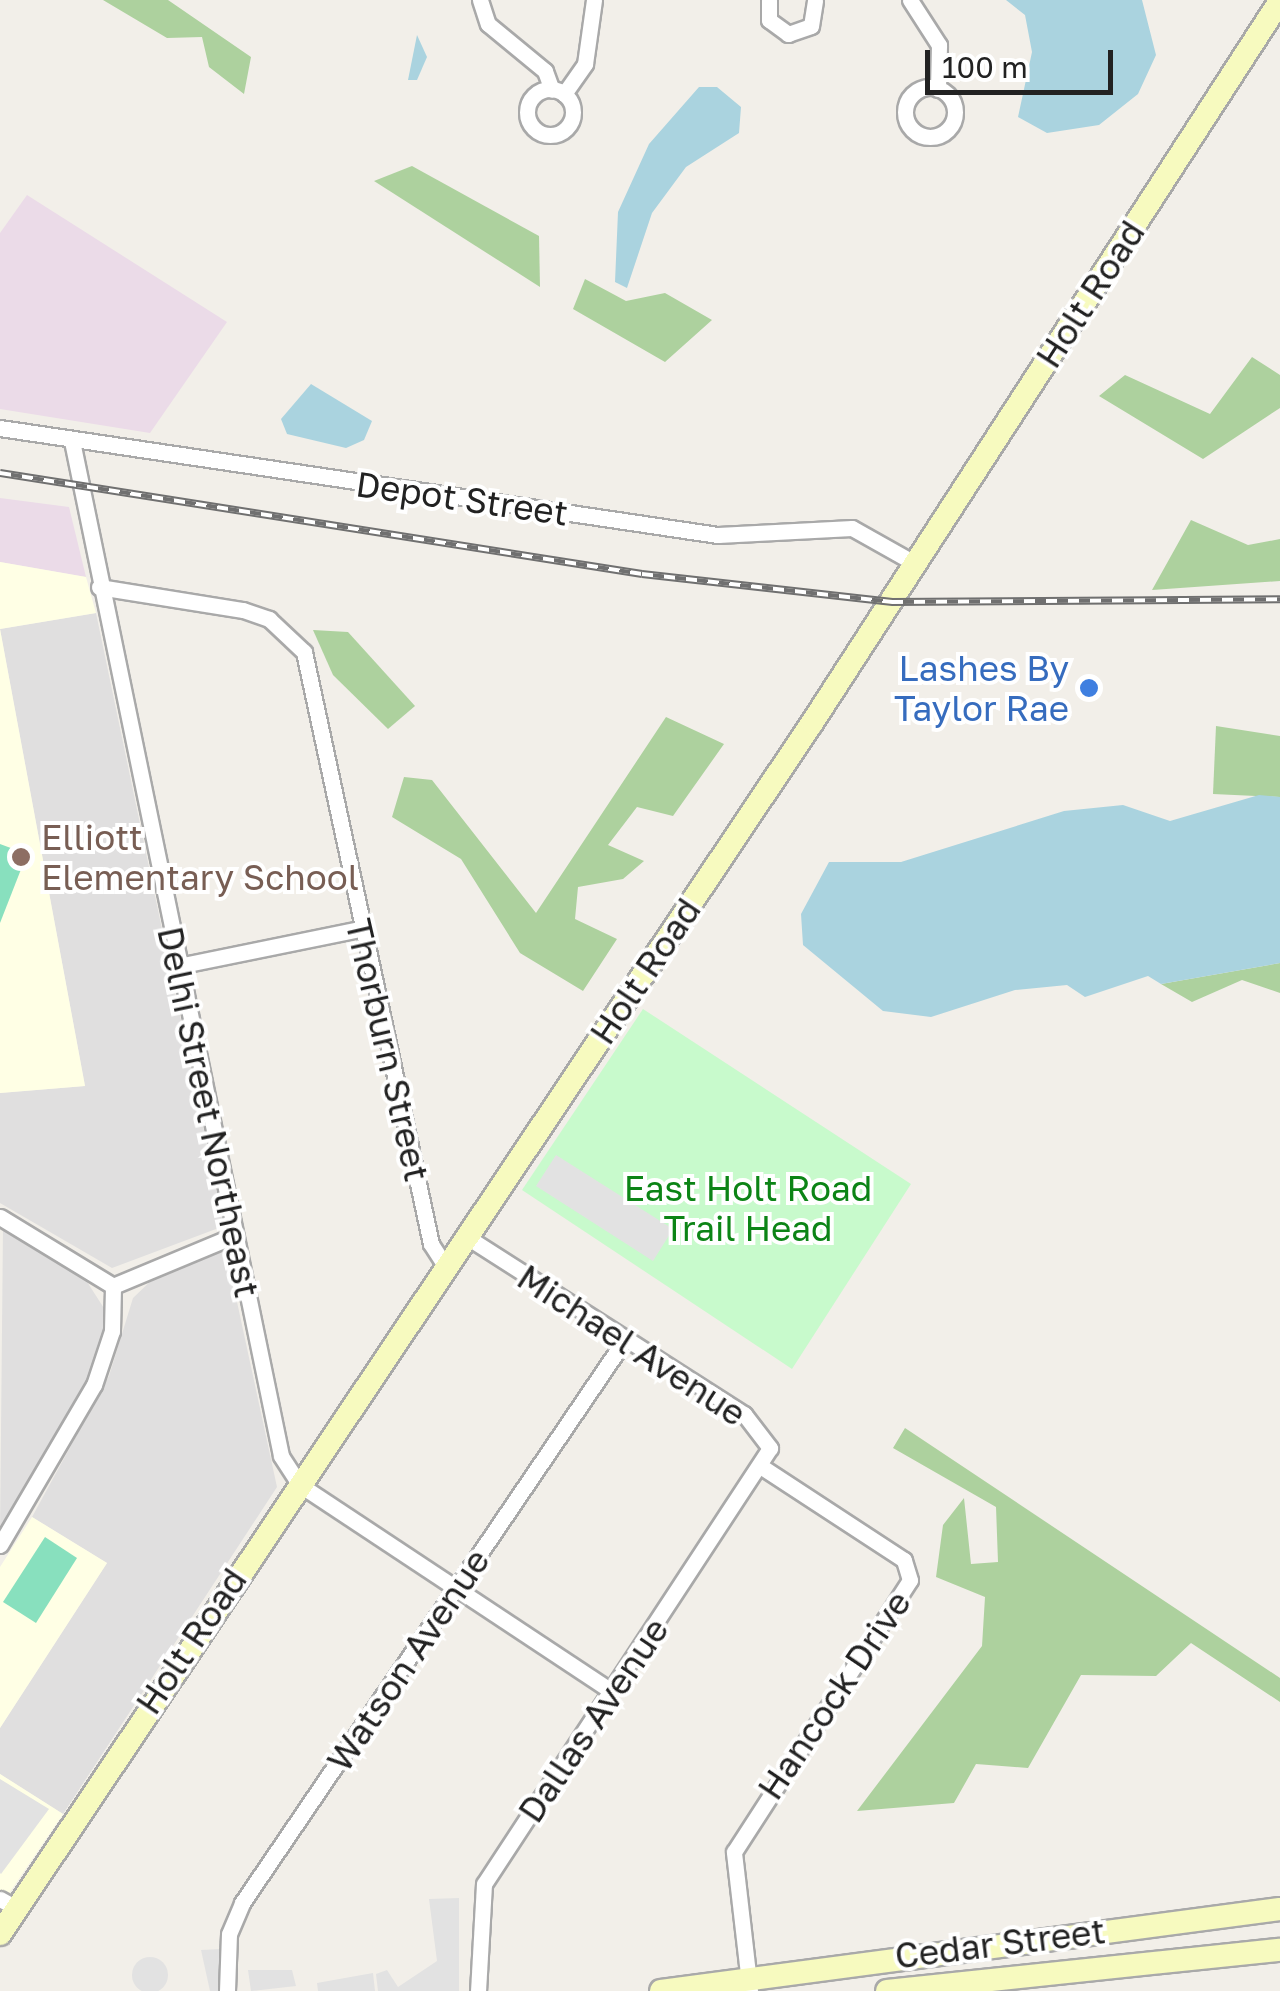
<!DOCTYPE html>
<html>
<head>
<meta charset="utf-8">
<style>
  body { margin:0 }
  #map { position:relative; width:1280px; height:1991px; overflow:hidden; background:#f2efe9; font-family:"Golos Text",sans-serif }
  div>[style] { position:absolute }
  .residential>* { inset:0; background:#e0dfdf }
  .industrial>* { inset:0; background:#ebdbe8 }
  .education>* { inset:0; background:#ffffe5 }
  .forest>* { inset:0; background:#add19e }
  .park>* { inset:0; background:#c8facc }
  .pitch>* { inset:0; background:#88e0be }
  .parking>* { inset:0; background:#e2e2e2 }
  .round { border-radius:50% }
  .water>* { inset:0; background:#aad3df }
  .roads { filter:drop-shadow(2px 0 #a9a9a9) drop-shadow(-2px 0 #a9a9a9) drop-shadow(0 2px #a9a9a9) drop-shadow(0 -2px #a9a9a9) }
  .street>* { height:15px; margin:-7.5px; padding:0 7.5px; transform-origin:7.5px; border-radius:7.5px; background:#fff }
  .street>.ring { margin:-7.5px; padding:0; box-sizing:content-box; background:none; border:15px solid #fff; border-radius:50% }
  .secondary>* { height:22px; margin:-11px; padding:0 11px; transform-origin:11px; border-radius:11px; background:#f7fabf }
  .rail>* { height:8px; margin-top:-4px; transform-origin:0; background:repeating-linear-gradient(90deg,#fff 0 11px,#707070 0 22px); box-sizing:border-box; border-block:2px solid #707070 }
  .dots>* { width:28px; height:28px; translate:-50% -50%; box-sizing:border-box; border:5px solid #fff; border-radius:50% }
  span { translate:-50% -50%; white-space:nowrap; text-align:center; line-height:1.15; -webkit-text-stroke:8px #fff; paint-order:stroke }
  .street-label { font-size:35px; color:#222 }
  .shop-label { font-size:35px; color:#366cbe }
  .right { translate:-100% -50%; text-align:right }
  .education-label { font-size:35px; color:#785e54 }
  .left { translate:0 -50%; text-align:left }
  .park-label { font-size:35px; color:#0c8416 }
  .scale { position:absolute; left:925px; top:50px; width:188px; height:45px; box-sizing:border-box; border:5px solid #222; border-top:0; padding-left:12px; font-size:30px; line-height:35px; white-space:nowrap; color:#222; -webkit-text-stroke:8px #fff; paint-order:stroke }
</style>
</head>
<body>
<div id="map">
  <div class="residential">
    <i style="clip-path:polygon(96px 613px,224px 1226px,112px 1268px,0 1203px,0 1093px,85px 1086px,0 629px)"></i>
    <i style="clip-path:polygon(3px 1228px,82px 1274px,109px 1316px,88px 1388px,0 1536px)"></i>
    <i style="clip-path:polygon(226px 1251px,277px 1487px,63px 1814px,0 1774px,0 1728px,107px 1563px,32px 1517px,109px 1376px,133px 1298px,159px 1273px)"></i>
  </div>
  <div class="industrial">
    <i style="clip-path:polygon(27px 195px,227px 322px,150px 433px,0 409px,0 233px)"></i>
    <i style="clip-path:polygon(0 498px,69px 507px,86px 577px,0 562px)"></i>
  </div>
  <div class="education">
    <i style="clip-path:polygon(0 562px,86px 577px,96px 613px,0 629px,85px 1086px,0 1093px)"></i>
    <i style="clip-path:polygon(32px 1517px,107px 1563px,0 1728px,0 1567px)"></i>
    <i style="clip-path:polygon(0 1774px,63px 1814px,8px 1895px,0 1890px)"></i>
  </div>
  <div class="forest">
    <i style="clip-path:polygon(103px 0,168px 0,251px 57px,244px 94px,209px 67px,202px 37px,167px 38px)"></i>
    <i style="clip-path:polygon(412px 166px,539px 236px,540px 287px,374px 181px)"></i>
    <i style="clip-path:polygon(585px 279px,626px 301px,665px 293px,712px 320px,665px 362px,573px 309px)"></i>
    <i style="clip-path:polygon(1252px 357px,1280px 375px,1280px 408px,1203px 459px,1099px 396px,1125px 375px,1210px 414px)"></i>
    <i style="clip-path:polygon(1191px 520px,1248px 545px,1280px 539px,1280px 581px,1152px 590px)"></i>
    <i style="clip-path:polygon(313px 630px,348px 632px,415px 706px,388px 729px,333px 675px)"></i>
    <i style="clip-path:polygon(666px 717px,724px 744px,673px 816px,637px 807px,608px 845px,644px 861px,623px 879px,578px 887px,575px 919px,617px 939px,583px 991px,520px 953px,461px 859px,392px 817px,404px 777px,432px 780px,536px 913px)"></i>
    <i style="clip-path:polygon(1216px 726px,1280px 736px,1280px 797px,1213px 794px)"></i>
    <i style="clip-path:polygon(1280px 963px,1280px 993px,1242px 980px,1192px 1002px,1161px 984px)"></i>
    <i style="clip-path:polygon(905px 1428px,1280px 1678px,1280px 1702px,1191px 1643px,1156px 1676px,1081px 1675px,1028px 1768px,976px 1764px,954px 1803px,857px 1811px,982px 1646px,985px 1597px,936px 1577px,943px 1525px,964px 1498px,971px 1564px,998px 1562px,996px 1507px,893px 1448px)"></i>
  </div>
  <div class="park">
    <i style="clip-path:polygon(643px 1009px,911px 1184px,792px 1369px,522px 1190px)"></i>
  </div>
  <div class="pitch">
    <i style="clip-path:polygon(0 844px,27px 854px,0 923px)"></i>
    <i style="clip-path:polygon(45px 1537px,77px 1558px,36px 1623px,3px 1602px)"></i>
  </div>
  <div class="parking">
    <i style="clip-path:polygon(556px 1155px,673px 1229px,653px 1261px,536px 1186px)"></i>
    <i style="clip-path:polygon(0 1779px,49px 1809px,1px 1874px,0 1873px)"></i>
    <i style="clip-path:polygon(459px 1898px,459px 1991px,378px 1991px,376px 1974px,387px 1970px,398px 1987px,437px 1961px,429px 1899px)"></i>
    <i style="clip-path:polygon(222px 1949px,223px 1991px,210px 1991px,201px 1950px)"></i>
    <i class="round" style="left:132px;top:1957px;width:36px;height:36px"></i>
    <i style="clip-path:polygon(248px 1970px,292px 1970px,296px 1986px,251px 1991px)"></i>
    <i style="clip-path:polygon(373px 1973px,375px 1991px,318px 1991px,317px 1983px)"></i>
  </div>
  <div class="water">
    <i style="clip-path:polygon(1006px 0,1142px 0,1156px 55px,1138px 94px,1099px 125px,1047px 133px,1018px 117px,1032px 52px,1025px 15px)"></i>
    <i style="clip-path:polygon(417px 35px,427px 57px,417px 80px,408px 80px)"></i>
    <i style="clip-path:polygon(699px 87px,717px 87px,741px 107px,739px 133px,686px 167px,652px 213px,627px 288px,615px 282px,618px 212px,649px 144px)"></i>
    <i style="clip-path:polygon(311px 384px,372px 421px,364px 440px,346px 448px,287px 434px,281px 419px)"></i>
    <i style="clip-path:polygon(1259px 795px,1280px 797px,1280px 963px,1161px 984px,1148px 976px,1085px 997px,1067px 985px,1015px 990px,931px 1017px,883px 1011px,803px 945px,801px 914px,829px 862px,901px 862px,1064px 811px,1123px 805px,1170px 821px)"></i>
  </div>
  <div class="roads">
    <div class="street">
      <i style="left:480px;top:0;width:25px;rotate:72deg"></i>
      <i style="left:488px;top:24px;width:74px;rotate:39.5deg"></i>
      <i style="left:545px;top:71px;width:20px;rotate:70deg"></i>
      <i style="left:769px;top:0;width:20px;rotate:90deg"></i>
      <i style="left:769px;top:20px;width:24px;rotate:36deg"></i>
      <i style="left:788px;top:34px;width:24px;rotate:-19deg"></i>
      <i style="left:811px;top:26px;width:26px;rotate:-81deg"></i>
      <i style="left:910px;top:0;width:54px;rotate:57.2deg"></i>
      <i style="left:939px;top:45px;width:44px;rotate:91.3deg"></i>
      <i class="ring" style="left:905px;top:87px;width:35px;height:35px"></i>
      <i class="ring" style="left:527px;top:89px;width:31px;height:31px"></i>
      <i style="left:564px;top:94px;width:37px;rotate:-55deg"></i>
      <i style="left:585px;top:64px;width:65px;rotate:-82deg"></i>
      <i style="left:0;top:428px;width:726px;rotate:8.48deg"></i>
      <i style="left:718px;top:535px;width:134px;rotate:-3deg"></i>
      <i style="left:852px;top:528px;width:73px;rotate:29.4deg"></i>
      <i style="left:72px;top:441px;width:1036px;rotate:78.36deg"></i>
      <i style="left:281px;top:1456px;width:35px;rotate:57deg"></i>
      <i style="left:300px;top:1485px;width:372px;rotate:33.5deg"></i>
      <i style="left:99px;top:587px;width:146px;rotate:9.1deg"></i>
      <i style="left:243px;top:610px;width:28px;rotate:19deg"></i>
      <i style="left:269px;top:619px;width:48px;rotate:43.3deg"></i>
      <i style="left:304px;top:652px;width:605px;rotate:77.89deg"></i>
      <i style="left:431px;top:1244px;width:27px;rotate:57deg"></i>
      <i style="left:178px;top:966px;width:186px;rotate:-11.5deg"></i>
      <i style="left:0;top:1217px;width:132px;rotate:31.4deg"></i>
      <i style="left:113px;top:1286px;width:130px;rotate:-22.6deg"></i>
      <i style="left:467px;top:1237px;width:329px;rotate:32.6deg"></i>
      <i style="left:744px;top:1414px;width:43px;rotate:52.6deg"></i>
      <i style="left:770px;top:1448px;width:521px;rotate:123.26deg"></i>
      <i style="left:484px;top:1884px;width:107px;rotate:93.2deg"></i>
      <i style="left:0;top:1545px;width:186px;rotate:-59.6deg"></i>
      <i style="left:94px;top:1385px;width:57px;rotate:-71.6deg"></i>
      <i style="left:112px;top:1331px;width:45px;rotate:-88.7deg"></i>
      <i style="left:0;top:1899px;width:18px;rotate:29deg"></i>
      <i style="left:227px;top:1991px;width:57px;rotate:-88deg"></i>
      <i style="left:229px;top:1934px;width:34px;rotate:-67deg"></i>
      <i style="left:242px;top:1903px;width:680px;rotate:-55.8deg"></i>
      <i style="left:750px;top:1991px;width:140px;rotate:-96.6deg"></i>
      <i style="left:734px;top:1852px;width:324px;rotate:-57.1deg"></i>
      <i style="left:910px;top:1580px;width:21px;rotate:-107deg"></i>
      <i style="left:904px;top:1560px;width:166px;rotate:-146.8deg"></i>
    </div>
    <div class="secondary">
      <i style="left:0;top:1934px;width:1458px;rotate:-56.16deg"></i>
      <i style="left:812px;top:723px;width:860px;rotate:-57.05deg"></i>
      <i style="left:661px;top:1991px;width:624px;rotate:-7.55deg"></i>
      <i style="left:887px;top:1991px;width:395px;rotate:-6deg"></i>
    </div>
  </div>
  <div class="rail">
    <i style="left:0;top:473px;width:650px;rotate:8.94deg"></i>
    <i style="left:642px;top:574px;width:252px;rotate:6.4deg"></i>
    <i style="left:892px;top:602px;width:388px;rotate:-0.4deg"></i>
  </div>
  <div class="dots">
    <i style="left:1089px;top:688px;background:#3f7fe0"></i>
    <i style="left:21px;top:857px;background:#8d6e63"></i>
  </div>
  <div class="street-label">
    <span style="left:1090px;top:294px;rotate:-57deg">Holt Road</span>
    <span style="left:462px;top:498px;rotate:8deg">Depot Street</span>
    <span style="left:645px;top:971px;rotate:-56deg">Holt Road</span>
    <span style="left:388px;top:1050px;rotate:77deg">Thorburn Street</span>
    <span style="left:209px;top:1112px;rotate:78deg">Delhi Street Northeast</span>
    <span style="left:632px;top:1345px;rotate:33deg">Michael Avenue</span>
    <span style="left:191px;top:1641px;rotate:-56deg">Holt Road</span>
    <span style="left:408px;top:1660px;rotate:-56deg">Watson Avenue</span>
    <span style="left:834px;top:1695px;rotate:-56deg">Hancock Drive</span>
    <span style="left:593px;top:1720px;rotate:-56deg">Dallas Avenue</span>
    <span style="left:1000px;top:1943px;rotate:-7deg">Cedar Street</span>
  </div>
  <div class="shop-label">
    <span class="right" style="left:1069px;top:688px">Lashes By<br>Taylor Rae</span>
  </div>
  <div class="education-label">
    <span class="left" style="left:41px;top:857px">Elliott<br>Elementary School</span>
  </div>
  <div class="park-label">
    <span style="left:748px;top:1208px">East Holt Road<br>Trail Head</span>
  </div>
  <div class="scale">100 m</div>
</div>
</body>
</html>
